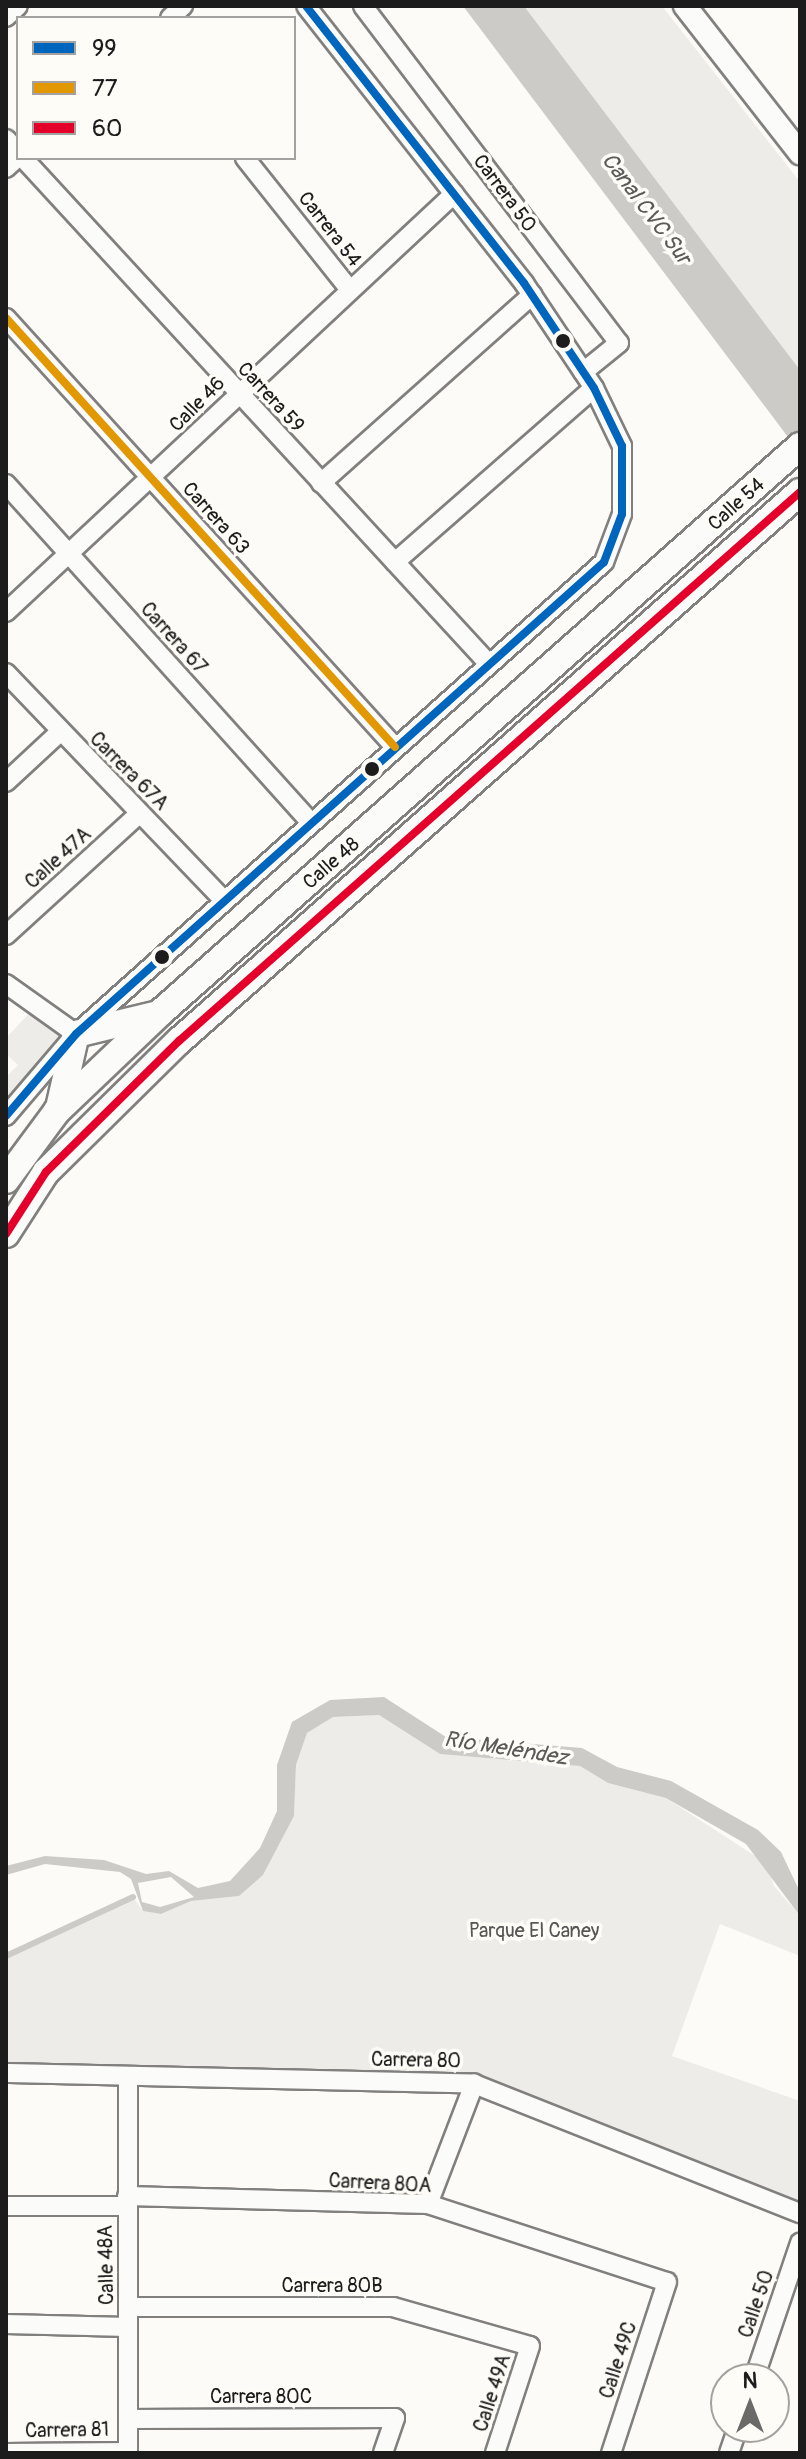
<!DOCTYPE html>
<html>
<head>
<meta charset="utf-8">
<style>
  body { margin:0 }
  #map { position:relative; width:806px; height:2459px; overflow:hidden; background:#fcfbf8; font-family:Pangolin,sans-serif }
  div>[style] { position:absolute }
  .green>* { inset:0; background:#edece8 }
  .water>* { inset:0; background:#cccbc7 }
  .stream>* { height:6px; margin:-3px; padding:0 3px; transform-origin:3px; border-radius:3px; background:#cccbc7 }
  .roads { filter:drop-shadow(2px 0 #81807f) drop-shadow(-2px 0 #81807f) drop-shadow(0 2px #81807f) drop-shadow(0 -2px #81807f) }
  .minor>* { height:18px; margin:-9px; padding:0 9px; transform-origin:9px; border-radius:9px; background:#fbfbf9 }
  .tertiary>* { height:22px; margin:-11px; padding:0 11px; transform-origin:11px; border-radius:11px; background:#fbfbf9 }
  .secondary>* { height:26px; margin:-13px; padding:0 13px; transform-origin:13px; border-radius:13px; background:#fbfbf9 }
  .bus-1>* { height:8px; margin:-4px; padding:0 4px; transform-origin:4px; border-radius:4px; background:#0065bd }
  .bus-2>* { height:8px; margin:-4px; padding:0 4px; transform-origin:4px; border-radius:4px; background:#e19803 }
  .bus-3>* { height:8px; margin:-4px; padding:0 4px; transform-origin:4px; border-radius:4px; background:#e4002b }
  .dots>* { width:22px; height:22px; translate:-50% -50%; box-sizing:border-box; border:4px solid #fdfcf7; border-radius:50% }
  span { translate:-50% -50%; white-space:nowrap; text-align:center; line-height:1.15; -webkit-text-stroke:7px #fdfcf7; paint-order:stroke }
  .street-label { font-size:20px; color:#1c1c1c }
  .park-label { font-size:20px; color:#575655 }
  .water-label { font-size:22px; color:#5a5a58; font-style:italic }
  .frame { position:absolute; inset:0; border:8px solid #1c1c1c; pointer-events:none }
  .legend { position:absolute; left:16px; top:16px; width:280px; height:144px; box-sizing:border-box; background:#fdfcf7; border:2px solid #a3a29f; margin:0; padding:10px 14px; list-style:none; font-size:24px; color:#1c1c1c }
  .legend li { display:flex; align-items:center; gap:16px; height:40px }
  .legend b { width:40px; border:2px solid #a3a29f }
  .north { position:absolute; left:710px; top:2363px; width:80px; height:80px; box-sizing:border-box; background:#fdfcf7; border:2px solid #a3a29f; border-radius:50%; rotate:0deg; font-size:22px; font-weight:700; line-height:32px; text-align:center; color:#1c1c1c }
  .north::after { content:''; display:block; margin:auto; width:28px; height:36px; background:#6a6a69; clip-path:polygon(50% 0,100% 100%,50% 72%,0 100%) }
</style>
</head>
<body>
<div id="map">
  <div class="green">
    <i style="clip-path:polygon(524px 6px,662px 6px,800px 182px,800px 370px)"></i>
    <i style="clip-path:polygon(36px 1006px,76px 1034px,6px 1116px,6px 1077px,18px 1065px,6px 1054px,6px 1038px)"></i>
    <i style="clip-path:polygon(379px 1715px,440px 1754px,580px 1766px,608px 1783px,666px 1798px,766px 1863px,774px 1886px,800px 1916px,800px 1956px,720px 1924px,672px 2056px,800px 2101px,800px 2213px,474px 2084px,6px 2073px,6px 1956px,133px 1897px,143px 1911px,161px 1914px,191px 1901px,239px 1896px,263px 1875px,294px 1816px,296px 1765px,307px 1733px,333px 1717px)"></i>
  </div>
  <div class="water">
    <i style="clip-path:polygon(463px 6px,524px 6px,800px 370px,800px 453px)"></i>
    <i style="clip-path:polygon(evenodd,384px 1697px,446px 1737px,582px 1748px,617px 1767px,671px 1781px,758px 1830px,781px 1852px,800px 1892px,800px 1916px,746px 1844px,666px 1798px,608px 1783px,580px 1766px,440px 1754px,379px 1715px,333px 1717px,307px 1733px,296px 1765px,294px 1816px,263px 1875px,239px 1896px,191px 1901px,161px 1914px,143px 1911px,131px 1879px,120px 1872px,45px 1864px,6px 1875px,6px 1866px,45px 1856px,104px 1860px,146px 1874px,169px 1871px,198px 1888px,230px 1881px,260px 1848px,277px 1811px,277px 1765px,292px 1722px,330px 1700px,384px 1697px,171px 1877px,194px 1897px,160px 1907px,142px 1902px,138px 1883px,171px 1877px)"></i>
  </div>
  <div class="stream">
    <i style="left:6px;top:1956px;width:140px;rotate:-24.9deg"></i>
  </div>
  <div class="roads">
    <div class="minor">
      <i style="left:363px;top:6px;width:423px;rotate:52.8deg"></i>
      <i style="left:619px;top:343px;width:46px;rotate:141.1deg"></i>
      <i style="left:6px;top:17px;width:16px;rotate:-43deg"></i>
      <i style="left:170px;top:18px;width:18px;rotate:-43deg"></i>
      <i style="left:6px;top:139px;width:18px;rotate:47deg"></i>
      <i style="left:23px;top:158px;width:688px;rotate:47.36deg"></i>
      <i style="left:245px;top:158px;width:169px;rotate:51.5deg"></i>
      <i style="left:6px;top:168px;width:16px;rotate:-43deg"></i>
      <i style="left:6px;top:318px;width:579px;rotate:47.8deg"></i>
      <i style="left:321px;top:483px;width:283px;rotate:-41.7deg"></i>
      <i style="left:6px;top:484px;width:455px;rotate:48deg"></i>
      <i style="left:395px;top:562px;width:264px;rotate:-41.2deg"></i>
      <i style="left:6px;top:612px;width:613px;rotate:-43.02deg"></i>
      <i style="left:6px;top:673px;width:313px;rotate:46.2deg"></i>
      <i style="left:6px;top:782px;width:74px;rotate:-42.8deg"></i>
      <i style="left:6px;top:935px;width:181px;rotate:-42.3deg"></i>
      <i style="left:6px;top:984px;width:86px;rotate:35.5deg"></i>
      <i style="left:6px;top:1116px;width:108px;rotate:-49.5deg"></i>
      <i style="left:76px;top:1034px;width:708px;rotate:-41.79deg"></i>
      <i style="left:604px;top:562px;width:51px;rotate:-69.4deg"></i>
      <i style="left:622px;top:514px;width:68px;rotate:-90deg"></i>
      <i style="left:622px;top:446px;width:64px;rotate:-115.8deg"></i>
      <i style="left:594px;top:388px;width:126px;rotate:-123.7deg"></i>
      <i style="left:524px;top:283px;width:352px;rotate:-128.2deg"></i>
      <i style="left:6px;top:2073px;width:468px;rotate:1.3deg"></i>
      <i style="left:474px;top:2084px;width:351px;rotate:21.6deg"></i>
      <i style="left:127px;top:2196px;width:301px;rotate:1.5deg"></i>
      <i style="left:428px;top:2204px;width:251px;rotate:18.1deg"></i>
      <i style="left:667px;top:2282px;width:180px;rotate:108.1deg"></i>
      <i style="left:428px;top:2204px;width:129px;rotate:-69deg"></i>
      <i style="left:6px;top:2206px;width:121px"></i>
      <i style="left:128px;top:2307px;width:265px"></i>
      <i style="left:393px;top:2307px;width:142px;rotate:15.9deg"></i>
      <i style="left:530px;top:2346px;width:113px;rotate:108.1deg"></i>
      <i style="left:6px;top:2324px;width:122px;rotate:1.4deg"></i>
      <i style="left:754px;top:2379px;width:144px;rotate:-71.3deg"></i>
      <i style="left:128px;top:2419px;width:267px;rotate:-0.2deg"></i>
      <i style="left:395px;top:2418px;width:37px;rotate:109deg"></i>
      <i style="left:6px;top:2453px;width:122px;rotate:-0.5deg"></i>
      <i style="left:128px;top:2453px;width:377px;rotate:-90deg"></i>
      <i style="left:729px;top:2453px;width:28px;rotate:-71deg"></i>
    </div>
    <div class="tertiary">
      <i style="left:685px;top:6px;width:187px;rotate:52deg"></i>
    </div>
    <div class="secondary">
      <i style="left:59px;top:1108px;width:76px;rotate:-77.1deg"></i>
      <i style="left:76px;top:1034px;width:80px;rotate:-13.7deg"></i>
      <i style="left:6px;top:1180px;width:86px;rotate:-53.5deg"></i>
      <i style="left:57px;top:1111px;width:144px;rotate:-43.6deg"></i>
      <i style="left:161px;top:1012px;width:854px;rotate:-41.53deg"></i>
      <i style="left:6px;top:1234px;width:74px;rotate:-57.2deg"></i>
      <i style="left:46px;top:1172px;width:187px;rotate:-44.6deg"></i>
      <i style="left:179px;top:1041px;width:829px;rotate:-41.48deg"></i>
    </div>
  </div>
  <div class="bus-1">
    <i style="left:6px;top:1116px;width:108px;rotate:-49.5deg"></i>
    <i style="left:76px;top:1034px;width:708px;rotate:-41.79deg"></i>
    <i style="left:604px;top:562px;width:51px;rotate:-69.4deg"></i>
    <i style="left:622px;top:514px;width:68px;rotate:-90deg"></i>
    <i style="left:622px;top:446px;width:64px;rotate:-115.8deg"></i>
    <i style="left:594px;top:388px;width:126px;rotate:-123.7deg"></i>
    <i style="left:524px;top:283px;width:352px;rotate:-128.2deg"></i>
  </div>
  <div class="bus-2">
    <i style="left:6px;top:318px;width:579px;rotate:47.8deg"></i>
  </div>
  <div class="bus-3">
    <i style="left:6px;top:1234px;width:74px;rotate:-57.2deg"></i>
    <i style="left:46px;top:1172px;width:187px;rotate:-44.6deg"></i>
    <i style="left:179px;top:1041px;width:829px;rotate:-41.48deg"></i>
  </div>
  <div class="dots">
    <i style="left:563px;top:341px;background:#1c1c1c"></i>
    <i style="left:372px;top:769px;background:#1c1c1c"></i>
    <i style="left:162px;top:957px;background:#1c1c1c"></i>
  </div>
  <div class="street-label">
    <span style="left:505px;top:193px;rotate:53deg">Carrera 50</span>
    <span style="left:330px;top:229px;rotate:52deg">Carrera 54</span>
    <span style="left:271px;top:397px;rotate:47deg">Carrera 59</span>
    <span style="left:197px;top:404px;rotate:-45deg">Calle 46</span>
    <span style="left:736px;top:504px;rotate:-42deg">Calle 54</span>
    <span style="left:216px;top:518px;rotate:48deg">Carrera 63</span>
    <span style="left:174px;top:638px;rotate:48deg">Carrera 67</span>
    <span style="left:129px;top:771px;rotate:45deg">Carrera 67A</span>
    <span style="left:58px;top:858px;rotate:-42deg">Calle 47A</span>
    <span style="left:331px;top:863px;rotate:-41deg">Calle 48</span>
    <span style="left:416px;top:2060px;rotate:1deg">Carrera 80</span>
    <span style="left:380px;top:2183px;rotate:3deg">Carrera 80A</span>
    <span style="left:106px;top:2265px;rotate:-91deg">Calle 48A</span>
    <span style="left:332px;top:2285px">Carrera 80B</span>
    <span style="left:756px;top:2304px;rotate:-71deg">Calle 50</span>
    <span style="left:618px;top:2360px;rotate:-72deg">Calle 49C</span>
    <span style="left:492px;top:2393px;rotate:-72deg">Calle 49A</span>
    <span style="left:261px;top:2396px">Carrera 80C</span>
    <span style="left:67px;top:2430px;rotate:-1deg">Carrera 81</span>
  </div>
  <div class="park-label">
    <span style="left:534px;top:1930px">Parque El Caney</span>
  </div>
  <div class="water-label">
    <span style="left:646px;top:209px;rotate:53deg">Canal CVC Sur</span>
    <span style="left:506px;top:1749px;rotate:9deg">Río Meléndez</span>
  </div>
  <div class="frame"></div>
  <ul class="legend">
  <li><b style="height:10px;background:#0065bd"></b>99</li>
  <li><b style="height:10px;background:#e19803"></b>77</li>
  <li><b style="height:10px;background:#e4002b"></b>60</li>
  </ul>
  <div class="north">N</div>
</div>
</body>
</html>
